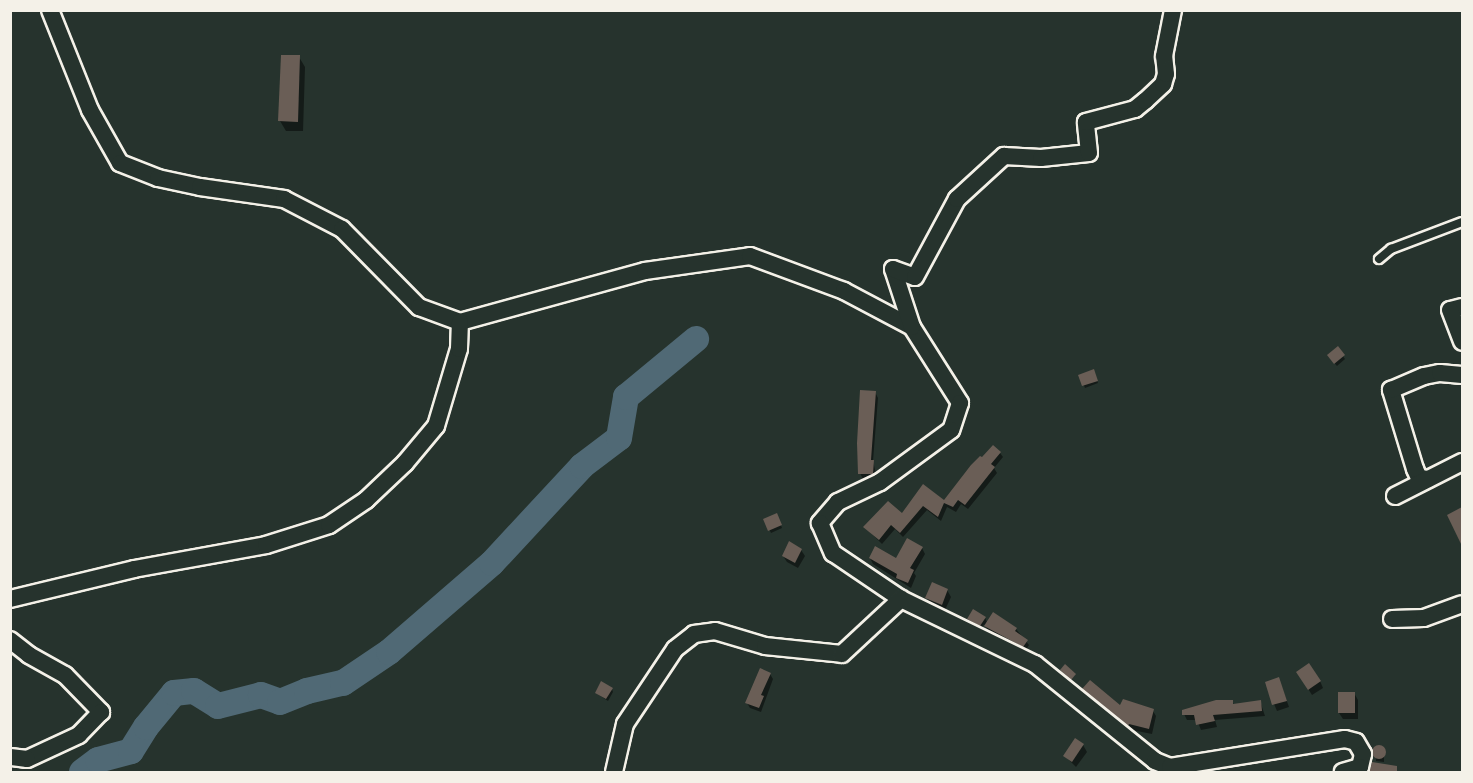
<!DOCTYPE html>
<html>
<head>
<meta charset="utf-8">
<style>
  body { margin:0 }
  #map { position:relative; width:1473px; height:783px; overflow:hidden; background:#26332d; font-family:Kalam,sans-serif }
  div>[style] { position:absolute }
  .shadow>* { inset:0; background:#0007 }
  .river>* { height:26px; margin:-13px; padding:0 13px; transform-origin:13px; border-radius:13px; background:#506975 }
  .building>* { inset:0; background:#6a5e56 }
  .round { border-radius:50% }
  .roads { filter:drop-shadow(2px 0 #f4f1e8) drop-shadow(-2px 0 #f4f1e8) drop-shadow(0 2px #f4f1e8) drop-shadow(0 -2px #f4f1e8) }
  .service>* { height:8px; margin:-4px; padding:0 4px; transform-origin:4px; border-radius:4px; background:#26332d }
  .minor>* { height:16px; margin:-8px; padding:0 8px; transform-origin:8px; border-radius:8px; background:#26332d }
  span { translate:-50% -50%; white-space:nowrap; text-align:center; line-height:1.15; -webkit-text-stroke:4.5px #26332d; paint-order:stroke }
  .frame { position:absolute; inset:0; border:12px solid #f4f1e8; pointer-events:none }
</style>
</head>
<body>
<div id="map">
  <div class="shadow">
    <i style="clip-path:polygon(299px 57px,305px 67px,303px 131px,286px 131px,280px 121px)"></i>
    <i style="clip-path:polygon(1337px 348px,1345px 359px,1337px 366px,1330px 358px)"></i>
    <i style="clip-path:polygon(1095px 373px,1098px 383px,1085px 388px,1080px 376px)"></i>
    <i style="clip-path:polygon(875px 392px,878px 398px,873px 461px,877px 478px,863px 479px,860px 473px)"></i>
    <i style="clip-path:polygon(1000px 453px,1003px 457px,994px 468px,997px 473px,968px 509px,961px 504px,956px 512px,947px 507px,941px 521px,927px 510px,903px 537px,895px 529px,882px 544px,865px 527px,902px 515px,923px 486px,944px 502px)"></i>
    <i style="clip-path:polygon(778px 518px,782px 528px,771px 533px,765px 520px)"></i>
    <i style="clip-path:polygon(922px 548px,925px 554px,914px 573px,916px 576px,911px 588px,873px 564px,870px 558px,897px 560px)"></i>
    <i style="clip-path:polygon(801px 550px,805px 556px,798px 568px,787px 562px,783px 556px)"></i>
    <i style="clip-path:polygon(947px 590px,951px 597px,945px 610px,931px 604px,927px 598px)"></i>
    <i style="clip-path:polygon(985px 618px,987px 622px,1016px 629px,1029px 645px,1026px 650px,988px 630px,984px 624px,982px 628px,968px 619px)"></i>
    <i style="clip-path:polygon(761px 670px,770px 674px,773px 679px,761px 712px,750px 708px,747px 703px)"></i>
    <i style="clip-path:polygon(1279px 679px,1289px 707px,1277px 711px,1274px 704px)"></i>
    <i style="clip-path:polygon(1302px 679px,1320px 681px,1323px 688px,1312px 695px)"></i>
    <i style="clip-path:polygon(612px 689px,613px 692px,608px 701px,596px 693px)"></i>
    <i style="clip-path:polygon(1084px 689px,1120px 708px,1153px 711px,1156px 716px,1152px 734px,1132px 730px,1088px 695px)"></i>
    <i style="clip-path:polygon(1354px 693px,1358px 700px,1358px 719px,1343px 719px,1339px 713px)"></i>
    <i style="clip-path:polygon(1232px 701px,1234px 705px,1260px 701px,1265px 716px,1215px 720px,1217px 727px,1201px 730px,1197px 720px,1187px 720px,1184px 714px)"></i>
    <i style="clip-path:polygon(1083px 745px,1087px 752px,1076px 767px,1065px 756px)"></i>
    <i style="clip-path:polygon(1376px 747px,1384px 748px,1384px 762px,1376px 761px)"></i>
  </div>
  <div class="river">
    <i style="left:82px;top:772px;width:20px;rotate:-37deg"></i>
    <i style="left:98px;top:760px;width:34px;rotate:-15deg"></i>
    <i style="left:131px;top:751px;width:28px;rotate:-58deg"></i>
    <i style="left:146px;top:727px;width:44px;rotate:-50.5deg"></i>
    <i style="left:174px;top:693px;width:20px;rotate:-6deg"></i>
    <i style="left:194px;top:691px;width:28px;rotate:32deg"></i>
    <i style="left:218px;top:706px;width:44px;rotate:-14.3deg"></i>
    <i style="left:261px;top:695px;width:20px;rotate:20deg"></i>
    <i style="left:280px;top:702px;width:29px;rotate:-22deg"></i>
    <i style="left:307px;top:691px;width:37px;rotate:-13deg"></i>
    <i style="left:343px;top:683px;width:55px;rotate:-34deg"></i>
    <i style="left:389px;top:652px;width:136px;rotate:-40.8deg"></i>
    <i style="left:492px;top:563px;width:132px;rotate:-47.1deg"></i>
    <i style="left:582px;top:466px;width:46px;rotate:-37.1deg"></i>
    <i style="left:619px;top:438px;width:42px;rotate:-80.3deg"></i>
    <i style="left:626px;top:397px;width:91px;rotate:-39.6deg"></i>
  </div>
  <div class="building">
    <i style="clip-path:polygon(281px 55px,300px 55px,298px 122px,278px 121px)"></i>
    <i style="clip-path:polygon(1338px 346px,1345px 355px,1334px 364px,1327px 355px)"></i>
    <i style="clip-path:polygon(1094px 369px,1098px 381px,1082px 386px,1078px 375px)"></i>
    <i style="clip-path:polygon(860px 390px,876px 391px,871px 460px,874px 460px,873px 474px,858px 474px,857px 443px)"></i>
    <i style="clip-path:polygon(993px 445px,1001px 452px,991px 464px,995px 467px,965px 505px,958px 500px,953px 507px,944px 503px,938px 517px,923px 506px,900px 533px,891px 525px,879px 540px,863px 527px,888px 501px,902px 513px,923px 484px,944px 500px,971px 465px,980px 456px,982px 457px)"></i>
    <i style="clip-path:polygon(1462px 507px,1462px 546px,1447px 515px)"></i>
    <i style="clip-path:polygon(777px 513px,782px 525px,768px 531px,763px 519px)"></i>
    <i style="clip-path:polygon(907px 538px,923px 547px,910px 568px,914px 570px,908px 583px,896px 578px,897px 574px,869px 558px,875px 546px,896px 558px)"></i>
    <i style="clip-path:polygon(789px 541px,802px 549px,795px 563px,782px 556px)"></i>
    <i style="clip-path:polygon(932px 582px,948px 589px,942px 605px,925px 598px)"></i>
    <i style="clip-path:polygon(973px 609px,986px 617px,980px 626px,967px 619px)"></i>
    <i style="clip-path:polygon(993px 612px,1017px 628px,1015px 631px,1028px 640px,1023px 647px,984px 626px)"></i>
    <i style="clip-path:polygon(1309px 663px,1321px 681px,1308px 690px,1296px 672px)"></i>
    <i style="clip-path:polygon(1065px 664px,1076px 674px,1071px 680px,1060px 670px)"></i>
    <i style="clip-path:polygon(760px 668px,771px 673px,761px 695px,764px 696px,759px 708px,745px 703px)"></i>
    <i style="clip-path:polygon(1279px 677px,1287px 701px,1272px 705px,1265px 682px)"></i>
    <i style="clip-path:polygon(1090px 680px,1120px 705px,1123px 699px,1154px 709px,1149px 729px,1129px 724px,1128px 726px,1082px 689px)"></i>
    <i style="clip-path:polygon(601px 681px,613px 688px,606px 699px,595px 693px)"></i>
    <i style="clip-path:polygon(1338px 692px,1355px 692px,1355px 713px,1338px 713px)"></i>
    <i style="clip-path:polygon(1216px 700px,1233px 700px,1233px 704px,1261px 700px,1262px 711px,1213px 715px,1215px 721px,1196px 725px,1194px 715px,1182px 715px,1182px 710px)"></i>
    <i style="clip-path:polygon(1075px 738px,1084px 744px,1072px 762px,1063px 756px)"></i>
    <i class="round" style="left:1372px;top:745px;width:14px;height:14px"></i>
    <i style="clip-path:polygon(1372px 762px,1397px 766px,1397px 772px,1369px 772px)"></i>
  </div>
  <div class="roads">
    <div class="service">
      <i style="left:1379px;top:259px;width:16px;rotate:-40deg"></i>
      <i style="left:1391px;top:249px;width:76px;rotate:-20.8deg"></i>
    </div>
    <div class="minor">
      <i style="left:50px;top:10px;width:108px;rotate:68.2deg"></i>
      <i style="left:90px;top:110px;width:61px;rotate:60.5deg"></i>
      <i style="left:120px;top:163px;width:41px;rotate:21.5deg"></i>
      <i style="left:158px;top:178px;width:43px;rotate:12.1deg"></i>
      <i style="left:200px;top:187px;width:85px;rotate:8.1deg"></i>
      <i style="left:284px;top:199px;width:65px;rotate:27.3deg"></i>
      <i style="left:342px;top:229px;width:110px;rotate:45.4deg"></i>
      <i style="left:419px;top:307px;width:44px;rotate:20.1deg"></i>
      <i style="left:460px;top:322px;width:192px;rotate:-15.4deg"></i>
      <i style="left:645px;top:271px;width:106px;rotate:-8.1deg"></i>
      <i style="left:750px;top:256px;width:100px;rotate:20.4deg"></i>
      <i style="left:844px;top:291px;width:77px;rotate:27.9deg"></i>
      <i style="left:912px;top:327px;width:90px;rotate:57.7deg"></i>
      <i style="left:960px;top:403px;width:28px;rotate:108deg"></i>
      <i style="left:951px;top:430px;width:88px;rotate:143.8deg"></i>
      <i style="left:880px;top:482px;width:47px;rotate:154.5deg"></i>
      <i style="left:838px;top:502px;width:28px;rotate:131deg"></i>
      <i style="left:820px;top:523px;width:33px;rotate:67deg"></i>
      <i style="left:833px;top:553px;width:82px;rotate:34.1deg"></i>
      <i style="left:901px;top:599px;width:149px;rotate:25.9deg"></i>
      <i style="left:1035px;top:664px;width:154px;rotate:38.9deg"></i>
      <i style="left:1155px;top:761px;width:16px;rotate:22deg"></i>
      <i style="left:1170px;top:767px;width:177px;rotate:-9.1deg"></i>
      <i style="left:1345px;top:739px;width:11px;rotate:15deg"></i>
      <i style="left:1356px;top:742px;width:14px;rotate:60deg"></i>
      <i style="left:1363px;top:754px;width:13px;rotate:103deg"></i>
      <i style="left:1360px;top:767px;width:18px;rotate:164deg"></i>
      <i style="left:1462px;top:307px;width:12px;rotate:166deg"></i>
      <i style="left:1450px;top:310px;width:34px;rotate:69deg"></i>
      <i style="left:912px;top:327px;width:61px;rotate:-108.1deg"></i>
      <i style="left:893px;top:269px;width:23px;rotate:20deg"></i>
      <i style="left:915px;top:277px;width:89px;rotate:-61.7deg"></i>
      <i style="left:957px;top:199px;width:64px;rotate:-42.5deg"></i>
      <i style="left:1004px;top:156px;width:37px;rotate:3deg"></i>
      <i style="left:1041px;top:158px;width:48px;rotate:-5.9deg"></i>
      <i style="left:1089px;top:153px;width:31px;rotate:-96deg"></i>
      <i style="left:1086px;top:122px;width:51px;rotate:-14.9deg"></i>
      <i style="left:1135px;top:109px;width:13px;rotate:-39deg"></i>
      <i style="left:1145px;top:101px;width:25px;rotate:-43deg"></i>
      <i style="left:1163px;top:84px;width:10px;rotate:-73deg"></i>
      <i style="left:1166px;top:74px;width:18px;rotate:-96deg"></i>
      <i style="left:1164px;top:56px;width:47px;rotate:-78.9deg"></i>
      <i style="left:1428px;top:479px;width:9px;rotate:-174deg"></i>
      <i style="left:1419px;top:478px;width:10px;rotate:-114deg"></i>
      <i style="left:1415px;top:469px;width:83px;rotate:-106.9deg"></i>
      <i style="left:1391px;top:390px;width:36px;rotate:-23deg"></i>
      <i style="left:1424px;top:376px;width:16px;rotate:-11deg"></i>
      <i style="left:1440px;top:373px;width:22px;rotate:5deg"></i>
      <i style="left:1395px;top:496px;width:75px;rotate:-26.9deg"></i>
      <i style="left:10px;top:599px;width:128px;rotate:-13.6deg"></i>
      <i style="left:134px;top:569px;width:134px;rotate:-10.3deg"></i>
      <i style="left:266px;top:545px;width:66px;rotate:-17.6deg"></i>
      <i style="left:329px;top:525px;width:45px;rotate:-34deg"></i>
      <i style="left:366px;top:500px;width:54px;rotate:-43.5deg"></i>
      <i style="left:405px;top:463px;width:48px;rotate:-50deg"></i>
      <i style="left:436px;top:426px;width:80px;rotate:-73.4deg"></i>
      <i style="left:459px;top:349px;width:27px;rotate:-88deg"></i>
      <i style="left:1392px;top:619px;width:32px;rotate:-2deg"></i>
      <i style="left:1424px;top:618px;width:40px;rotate:-20.2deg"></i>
      <i style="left:10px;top:640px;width:24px;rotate:38deg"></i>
      <i style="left:29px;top:655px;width:41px;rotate:29.1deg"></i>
      <i style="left:65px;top:675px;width:52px;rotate:45.8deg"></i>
      <i style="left:101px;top:712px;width:32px;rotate:134deg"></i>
      <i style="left:79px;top:735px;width:57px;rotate:155.2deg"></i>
      <i style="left:27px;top:759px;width:17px;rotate:-173deg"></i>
      <i style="left:614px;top:772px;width:49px;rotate:-77.1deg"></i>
      <i style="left:625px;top:724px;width:90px;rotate:-56.3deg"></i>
      <i style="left:675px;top:649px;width:24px;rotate:-38deg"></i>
      <i style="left:694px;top:634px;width:21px;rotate:-8deg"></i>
      <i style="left:715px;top:631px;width:52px;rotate:16.7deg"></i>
      <i style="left:765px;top:646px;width:77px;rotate:5.9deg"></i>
      <i style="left:842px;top:654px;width:81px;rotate:-43deg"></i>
    </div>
  </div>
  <div class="frame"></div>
</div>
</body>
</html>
